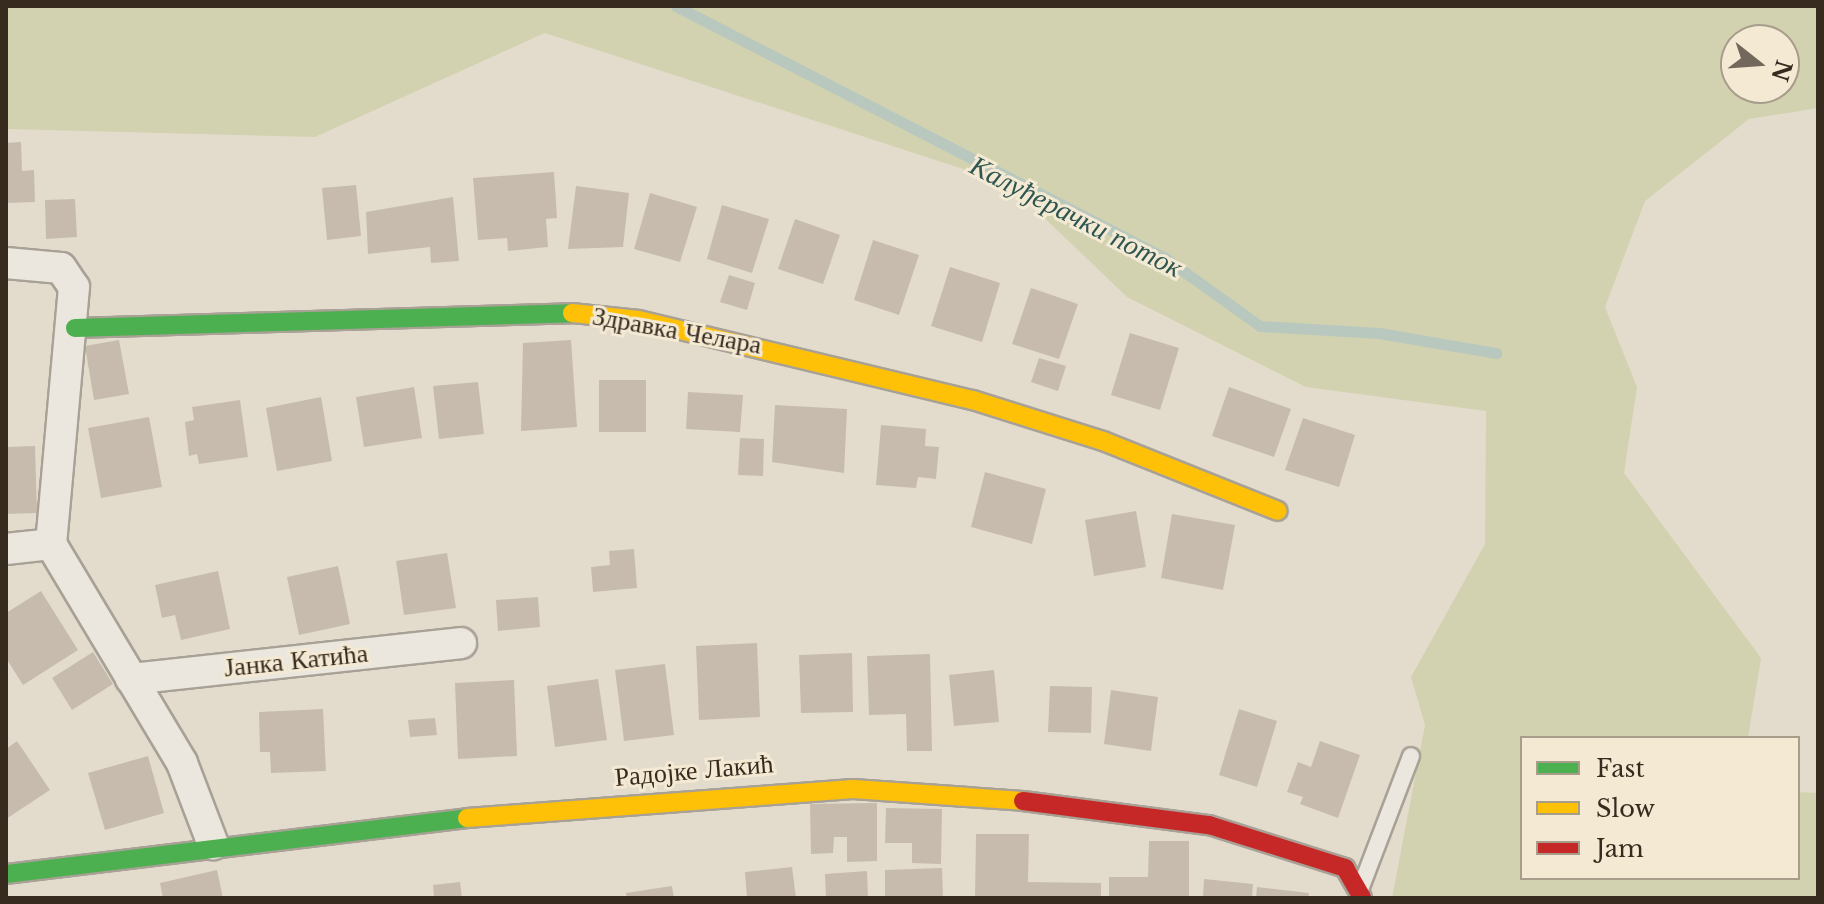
<!DOCTYPE html>
<html>
<head>
<meta charset="utf-8">
<style>
  body { margin:0 }
  #map { position:relative; width:1824px; height:904px; overflow:hidden; background:#e3dccd; font-family:"Libre Baskerville",serif }
  div>[style] { position:absolute }
  .green>* { inset:0; background:#d2d2b0 }
  .stream>* { height:11px; margin:-5.5px; padding:0 5.5px; transform-origin:5.5px; border-radius:5.5px; background:#b8c8be }
  .building>* { inset:0; background:#c7bbae }
  .roads { filter:drop-shadow(2px 0 #a8a196) drop-shadow(-2px 0 #a8a196) drop-shadow(0 2px #a8a196) drop-shadow(0 -2px #a8a196) }
  .lane>* { height:16px; margin:-8px; padding:0 8px; transform-origin:8px; border-radius:8px; background:#ece7de }
  .street>* { height:30px; margin:-15px; padding:0 15px; transform-origin:15px; border-radius:15px; background:#ece7de }
  .fast>* { height:18px; margin:-9px; padding:0 9px; transform-origin:9px; border-radius:9px; background:#4caf50 }
  .slow>* { height:18px; margin:-9px; padding:0 9px; transform-origin:9px; border-radius:9px; background:#ffc107 }
  .jam>* { height:18px; margin:-9px; padding:0 9px; transform-origin:9px; border-radius:9px; background:#c62828 }
  span { translate:-50% -50%; white-space:nowrap; text-align:center; line-height:1.15; -webkit-text-stroke:6px #f4ead3; paint-order:stroke }
  .street-label { font-size:26px; color:#372a1f }
  .water-label { font-size:28px; color:#2f5653; font-style:italic }
  .frame { position:absolute; inset:0; border:8px solid #372a1f; pointer-events:none }
  .legend { position:absolute; left:1520px; top:736px; width:280px; height:144px; box-sizing:border-box; background:#f4ead3; border:2px solid #a89d8b; margin:0; padding:10px 14px; list-style:none; font-size:24px; color:#372a1f }
  .legend li { display:flex; align-items:center; gap:16px; height:40px }
  .legend b { width:40px; border:2px solid #a89d8b }
  .north { position:absolute; left:1720px; top:24px; width:80px; height:80px; box-sizing:border-box; background:#f4ead3; border:2px solid #a89d8b; border-radius:50%; rotate:107deg; font-size:22px; font-weight:700; line-height:32px; text-align:center; color:#372a1f }
  .north::after { content:''; display:block; margin:auto; width:28px; height:36px; background:#73685c; clip-path:polygon(50% 0,100% 100%,50% 72%,0 100%) }
</style>
</head>
<body>
<div id="map">
  <div class="green">
    <i style="clip-path:polygon(evenodd,6px 6px,1818px 6px,1818px 108px,1749px 119px,1645px 201px,1605px 307px,1637px 387px,1624px 473px,1761px 658px,1748px 738px,1522px 738px,1522px 878px,1798px 878px,1798px 792px,1818px 793px,1818px 898px,1392px 898px,1425px 725px,1411px 677px,1485px 544px,1486px 411px,1306px 387px,1127px 297px,1009px 184px,545px 33px,315px 137px,6px 129px,6px 6px,1736px 40px,1784px 40px,1784px 88px,1736px 88px,1736px 40px)"></i>
  </div>
  <div class="stream">
    <i style="left:676px;top:6px;width:550px;rotate:27.26deg"></i>
    <i style="left:1165px;top:258px;width:117px;rotate:35.6deg"></i>
    <i style="left:1260px;top:326px;width:119px;rotate:3.4deg"></i>
    <i style="left:1379px;top:333px;width:119px;rotate:9.7deg"></i>
  </div>
  <div class="building">
    <i style="clip-path:polygon(21px 142px,22px 171px,34px 170px,35px 202px,6px 203px,6px 143px)"></i>
    <i style="clip-path:polygon(554px 172px,557px 218px,546px 219px,548px 247px,508px 251px,507px 238px,478px 240px,473px 178px)"></i>
    <i style="clip-path:polygon(356px 185px,361px 236px,327px 240px,322px 188px)"></i>
    <i style="clip-path:polygon(576px 186px,629px 193px,623px 247px,568px 249px)"></i>
    <i style="clip-path:polygon(650px 193px,697px 207px,680px 262px,634px 249px)"></i>
    <i style="clip-path:polygon(453px 197px,459px 261px,431px 263px,430px 247px,368px 254px,366px 212px)"></i>
    <i style="clip-path:polygon(75px 199px,77px 237px,46px 239px,45px 200px)"></i>
    <i style="clip-path:polygon(722px 205px,769px 219px,752px 273px,707px 259px)"></i>
    <i style="clip-path:polygon(795px 219px,840px 235px,823px 284px,778px 269px)"></i>
    <i style="clip-path:polygon(873px 240px,919px 255px,899px 315px,854px 300px)"></i>
    <i style="clip-path:polygon(950px 267px,1000px 283px,982px 342px,931px 326px)"></i>
    <i style="clip-path:polygon(729px 275px,755px 283px,747px 310px,720px 302px)"></i>
    <i style="clip-path:polygon(1031px 288px,1078px 304px,1059px 359px,1012px 344px)"></i>
    <i style="clip-path:polygon(1130px 333px,1179px 348px,1160px 410px,1111px 395px)"></i>
    <i style="clip-path:polygon(119px 340px,129px 394px,94px 400px,85px 346px)"></i>
    <i style="clip-path:polygon(571px 340px,577px 427px,521px 431px,523px 343px)"></i>
    <i style="clip-path:polygon(1039px 358px,1066px 366px,1058px 391px,1031px 382px)"></i>
    <i style="clip-path:polygon(599px 380px,646px 380px,646px 432px,599px 432px)"></i>
    <i style="clip-path:polygon(478px 382px,484px 434px,439px 439px,433px 386px)"></i>
    <i style="clip-path:polygon(414px 387px,422px 438px,364px 447px,356px 397px)"></i>
    <i style="clip-path:polygon(1229px 387px,1291px 409px,1274px 457px,1212px 436px)"></i>
    <i style="clip-path:polygon(688px 392px,743px 395px,740px 432px,686px 429px)"></i>
    <i style="clip-path:polygon(321px 397px,332px 461px,277px 471px,266px 408px)"></i>
    <i style="clip-path:polygon(240px 400px,248px 457px,199px 464px,197px 454px,189px 456px,185px 422px,194px 420px,192px 407px)"></i>
    <i style="clip-path:polygon(775px 405px,847px 409px,844px 473px,772px 462px)"></i>
    <i style="clip-path:polygon(149px 417px,162px 487px,101px 498px,88px 428px)"></i>
    <i style="clip-path:polygon(1303px 418px,1355px 435px,1339px 487px,1285px 470px)"></i>
    <i style="clip-path:polygon(881px 425px,926px 429px,925px 446px,939px 447px,936px 479px,918px 477px,916px 488px,876px 485px)"></i>
    <i style="clip-path:polygon(740px 438px,764px 439px,763px 476px,738px 475px)"></i>
    <i style="clip-path:polygon(35px 446px,37px 513px,6px 514px,6px 447px)"></i>
    <i style="clip-path:polygon(985px 472px,1046px 489px,1032px 544px,971px 527px)"></i>
    <i style="clip-path:polygon(1136px 511px,1146px 567px,1094px 576px,1085px 520px)"></i>
    <i style="clip-path:polygon(1172px 514px,1235px 525px,1223px 590px,1161px 578px)"></i>
    <i style="clip-path:polygon(634px 549px,637px 588px,593px 592px,591px 567px,610px 565px,609px 551px)"></i>
    <i style="clip-path:polygon(447px 553px,456px 608px,404px 615px,396px 561px)"></i>
    <i style="clip-path:polygon(338px 566px,350px 624px,299px 635px,287px 577px)"></i>
    <i style="clip-path:polygon(218px 571px,230px 629px,181px 640px,175px 615px,162px 618px,155px 585px)"></i>
    <i style="clip-path:polygon(41px 591px,78px 650px,23px 685px,6px 658px,6px 613px)"></i>
    <i style="clip-path:polygon(538px 597px,540px 627px,498px 631px,496px 600px)"></i>
    <i style="clip-path:polygon(757px 643px,760px 717px,699px 720px,696px 646px)"></i>
    <i style="clip-path:polygon(93px 652px,113px 684px,72px 710px,52px 678px)"></i>
    <i style="clip-path:polygon(852px 653px,853px 712px,801px 713px,799px 655px)"></i>
    <i style="clip-path:polygon(930px 654px,932px 751px,907px 751px,906px 714px,869px 715px,867px 656px)"></i>
    <i style="clip-path:polygon(665px 664px,674px 735px,624px 741px,615px 670px)"></i>
    <i style="clip-path:polygon(994px 670px,999px 722px,954px 726px,949px 675px)"></i>
    <i style="clip-path:polygon(598px 679px,607px 740px,555px 747px,547px 686px)"></i>
    <i style="clip-path:polygon(514px 680px,517px 756px,458px 759px,455px 683px)"></i>
    <i style="clip-path:polygon(1050px 686px,1092px 687px,1091px 733px,1048px 732px)"></i>
    <i style="clip-path:polygon(1111px 690px,1158px 697px,1151px 751px,1104px 744px)"></i>
    <i style="clip-path:polygon(323px 709px,326px 771px,271px 773px,270px 752px,260px 752px,259px 712px)"></i>
    <i style="clip-path:polygon(1239px 709px,1277px 721px,1257px 787px,1219px 775px)"></i>
    <i style="clip-path:polygon(435px 718px,437px 735px,410px 737px,408px 720px)"></i>
    <i style="clip-path:polygon(17px 741px,50px 790px,6px 819px,6px 749px)"></i>
    <i style="clip-path:polygon(1320px 741px,1360px 755px,1338px 818px,1300px 804px,1303px 797px,1287px 792px,1298px 762px,1311px 767px)"></i>
    <i style="clip-path:polygon(148px 756px,164px 813px,105px 830px,88px 773px)"></i>
    <i style="clip-path:polygon(877px 803px,877px 861px,847px 862px,847px 837px,834px 837px,833px 853px,811px 854px,810px 804px)"></i>
    <i style="clip-path:polygon(886px 808px,942px 809px,941px 864px,912px 863px,912px 843px,885px 843px)"></i>
    <i style="clip-path:polygon(976px 834px,1029px 834px,1028px 882px,1101px 883px,1101px 898px,975px 898px)"></i>
    <i style="clip-path:polygon(1149px 841px,1189px 841px,1189px 898px,1109px 898px,1109px 877px,1148px 877px)"></i>
    <i style="clip-path:polygon(792px 867px,796px 898px,747px 898px,745px 872px)"></i>
    <i style="clip-path:polygon(942px 868px,943px 898px,885px 898px,885px 870px)"></i>
    <i style="clip-path:polygon(217px 870px,223px 898px,163px 898px,160px 883px)"></i>
    <i style="clip-path:polygon(867px 871px,868px 898px,826px 898px,825px 874px)"></i>
    <i style="clip-path:polygon(1204px 879px,1253px 884px,1252px 898px,1203px 898px)"></i>
    <i style="clip-path:polygon(460px 882px,462px 898px,434px 898px,433px 885px)"></i>
    <i style="clip-path:polygon(672px 886px,674px 898px,627px 898px,626px 893px)"></i>
    <i style="clip-path:polygon(1257px 887px,1309px 893px,1308px 898px,1256px 898px)"></i>
  </div>
  <div class="roads">
    <div class="lane">
      <i style="left:1361px;top:887px;width:140px;rotate:-69.1deg"></i>
    </div>
    <div class="street">
      <i style="left:6px;top:263px;width:55px;rotate:5.2deg"></i>
      <i style="left:61px;top:268px;width:23px;rotate:56deg"></i>
      <i style="left:74px;top:287px;width:258px;rotate:95.1deg"></i>
      <i style="left:51px;top:544px;width:255px;rotate:59.1deg"></i>
      <i style="left:182px;top:763px;width:87px;rotate:69.1deg"></i>
      <i style="left:6px;top:549px;width:45px;rotate:-6.3deg"></i>
      <i style="left:131px;top:679px;width:332px;rotate:-6.2deg"></i>
    </div>
    <div class="fast">
      <i style="left:75px;top:328px;width:497px;rotate:-1.7deg"></i>
      <i style="left:6px;top:874px;width:464px;rotate:-6.9deg"></i>
    </div>
    <div class="slow">
      <i style="left:572px;top:313px;width:67px;rotate:6deg"></i>
      <i style="left:639px;top:320px;width:343px;rotate:13.5deg"></i>
      <i style="left:973px;top:400px;width:136px;rotate:17.5deg"></i>
      <i style="left:1103px;top:441px;width:188px;rotate:21.8deg"></i>
      <i style="left:467px;top:818px;width:387px;rotate:-4.3deg"></i>
      <i style="left:853px;top:789px;width:170px;rotate:4deg"></i>
    </div>
    <div class="jam">
      <i style="left:1023px;top:801px;width:188px;rotate:7.4deg"></i>
      <i style="left:1209px;top:825px;width:143px;rotate:17.5deg"></i>
      <i style="left:1345px;top:868px;width:34px;rotate:60deg"></i>
    </div>
  </div>
  <div class="street-label">
    <span style="left:677px;top:331px;rotate:10deg">Здравка Челара</span>
    <span style="left:296px;top:661px;rotate:-6deg">Јанка Катића</span>
    <span style="left:694px;top:771px;rotate:-5deg">Радојке Лакић</span>
  </div>
  <div class="water-label">
    <span style="left:1076px;top:217px;rotate:27deg">Калуђерачки поток</span>
  </div>
  <div class="frame"></div>
  <ul class="legend">
  <li><b style="height:10px;background:#4caf50"></b>Fast</li>
  <li><b style="height:10px;background:#ffc107"></b>Slow</li>
  <li><b style="height:10px;background:#c62828"></b>Jam</li>
  </ul>
  <div class="north">N</div>
</div>
</body>
</html>
